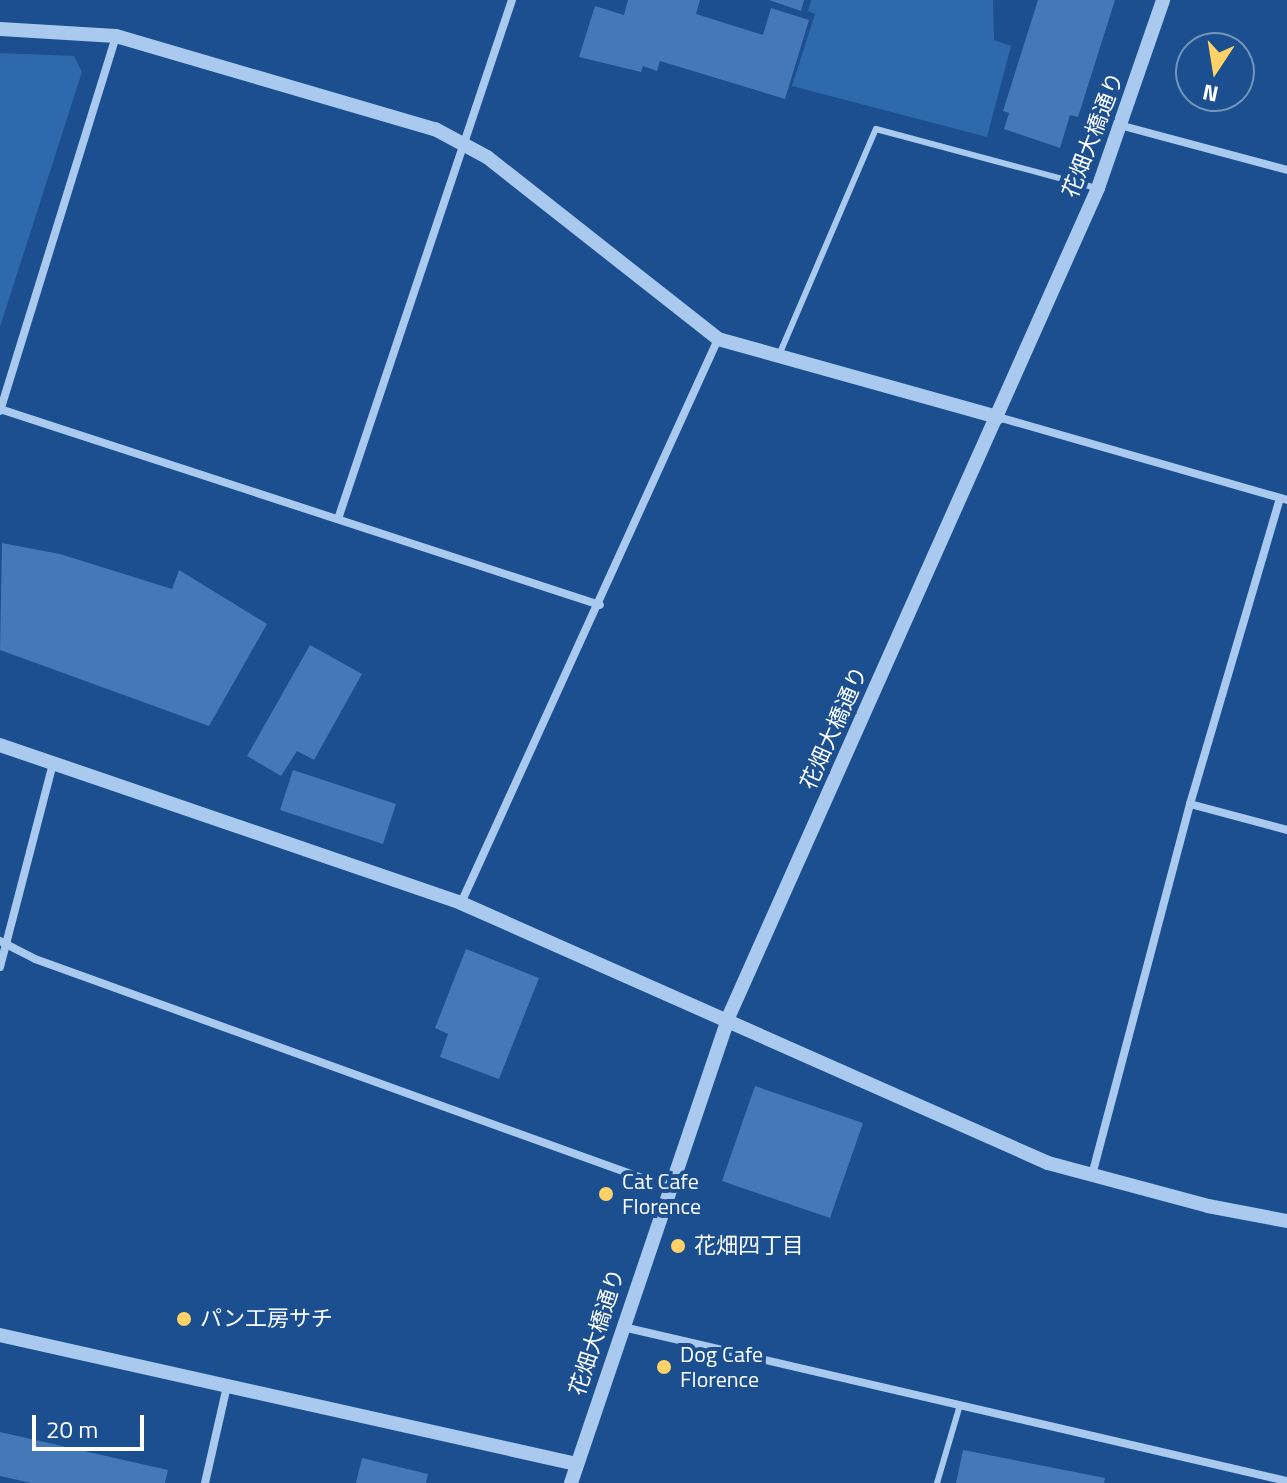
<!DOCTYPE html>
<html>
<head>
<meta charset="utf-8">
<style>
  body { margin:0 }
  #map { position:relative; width:1287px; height:1483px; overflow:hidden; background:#1b4f8f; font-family:"Titillium Web","Noto Sans JP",sans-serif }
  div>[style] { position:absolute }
  .green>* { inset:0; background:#2e69ad }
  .building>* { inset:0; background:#4478b7 }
  .service>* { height:6px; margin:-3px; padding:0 3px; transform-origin:3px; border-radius:3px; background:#a9c9ee }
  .minor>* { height:8px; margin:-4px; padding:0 4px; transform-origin:4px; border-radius:4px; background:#a9c9ee }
  .tertiary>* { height:14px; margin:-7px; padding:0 7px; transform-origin:7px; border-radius:7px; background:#a9c9ee }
  .dots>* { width:22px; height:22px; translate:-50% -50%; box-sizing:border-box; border:4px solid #1b4f8f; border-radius:50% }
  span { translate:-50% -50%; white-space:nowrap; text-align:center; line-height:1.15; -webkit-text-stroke:8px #1b4f8f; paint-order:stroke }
  .street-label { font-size:22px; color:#fff }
  .poi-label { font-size:22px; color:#fff }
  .left { translate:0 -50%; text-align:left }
  .north { position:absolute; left:1175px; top:32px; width:80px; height:80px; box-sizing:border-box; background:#1b4f8f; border:2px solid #7695bc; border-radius:50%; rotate:192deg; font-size:22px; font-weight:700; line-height:32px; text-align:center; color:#fff }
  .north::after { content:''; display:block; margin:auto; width:28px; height:36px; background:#ffd166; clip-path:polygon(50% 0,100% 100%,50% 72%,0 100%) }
  .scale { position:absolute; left:32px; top:1415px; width:112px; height:36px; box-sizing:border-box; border:4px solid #fff; border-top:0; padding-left:10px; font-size:24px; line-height:28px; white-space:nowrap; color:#fff; -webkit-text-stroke:6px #1b4f8f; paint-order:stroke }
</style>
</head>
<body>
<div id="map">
  <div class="green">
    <i style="clip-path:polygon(811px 0,993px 0,994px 40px,1011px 46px,987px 137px,792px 86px,815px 14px,808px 11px)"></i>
    <i style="clip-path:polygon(0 53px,74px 56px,82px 72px,0 327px)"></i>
  </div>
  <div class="building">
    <i style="clip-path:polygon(628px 0,700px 0,696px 14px,763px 35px,771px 8px,809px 20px,785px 99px,660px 61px,657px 71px,643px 66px,641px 72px,579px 57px,595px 6px,624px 15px)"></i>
    <i style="clip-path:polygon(769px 0,804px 0,801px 11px)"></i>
    <i style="clip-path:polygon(1038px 0,1115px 0,1078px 117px,1070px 115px,1060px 148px,1004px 129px,1009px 113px,1003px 111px)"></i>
    <i style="clip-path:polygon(2px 543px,60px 554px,172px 589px,179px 570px,267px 624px,209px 726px,0 650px)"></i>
    <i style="clip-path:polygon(310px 645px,362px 674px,314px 760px,297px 751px,281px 776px,247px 756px)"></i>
    <i style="clip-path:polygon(293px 770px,396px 804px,383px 844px,280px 810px)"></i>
    <i style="clip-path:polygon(466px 949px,539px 978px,499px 1079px,440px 1057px,448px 1034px,435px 1028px)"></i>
    <i style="clip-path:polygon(755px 1086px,863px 1123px,830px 1218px,722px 1181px)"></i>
    <i style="clip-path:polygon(0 1432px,168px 1470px,165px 1483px,31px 1483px,0 1476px)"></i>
    <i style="clip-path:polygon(963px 1450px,1105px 1478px,1104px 1483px,956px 1483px)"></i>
    <i style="clip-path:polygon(362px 1458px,428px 1474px,426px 1483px,356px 1483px)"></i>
  </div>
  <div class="service">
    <i style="left:779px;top:355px;width:246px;rotate:-66.8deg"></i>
    <i style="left:876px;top:129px;width:228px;rotate:15deg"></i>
    <i style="left:937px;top:1483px;width:81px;rotate:-73.6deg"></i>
  </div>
  <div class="minor">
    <i style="left:1123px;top:126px;width:170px;rotate:15deg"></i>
    <i style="left:0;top:409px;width:631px;rotate:18.09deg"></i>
    <i style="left:0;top:411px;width:393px;rotate:-72.8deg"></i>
    <i style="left:998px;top:417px;width:301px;rotate:16deg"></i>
    <i style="left:338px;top:519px;width:547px;rotate:-71.47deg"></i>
    <i style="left:1190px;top:804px;width:100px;rotate:15deg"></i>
    <i style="left:461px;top:903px;width:620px;rotate:-65.5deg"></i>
    <i style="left:0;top:941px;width:39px;rotate:27deg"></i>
    <i style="left:35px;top:959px;width:672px;rotate:19.84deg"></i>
    <i style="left:0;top:967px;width:211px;rotate:-75.4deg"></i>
    <i style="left:1092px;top:1175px;width:384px;rotate:-75.2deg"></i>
    <i style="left:1190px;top:804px;width:319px;rotate:-73.6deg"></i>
    <i style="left:623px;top:1327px;width:682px;rotate:13.06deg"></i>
    <i style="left:205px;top:1483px;width:99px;rotate:-77.2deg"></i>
  </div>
  <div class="tertiary">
    <i style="left:0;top:29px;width:116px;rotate:3.5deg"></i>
    <i style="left:116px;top:36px;width:332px;rotate:16.3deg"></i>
    <i style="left:435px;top:129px;width:59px;rotate:28.3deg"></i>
    <i style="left:487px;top:157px;width:294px;rotate:38.2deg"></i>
    <i style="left:718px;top:339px;width:291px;rotate:15.6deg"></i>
    <i style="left:0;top:745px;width:487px;rotate:18.9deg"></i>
    <i style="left:461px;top:903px;width:642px;rotate:23.89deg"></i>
    <i style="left:1048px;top:1163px;width:166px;rotate:15deg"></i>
    <i style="left:1208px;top:1206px;width:80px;rotate:10.8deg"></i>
    <i style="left:0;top:1335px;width:590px;rotate:12.62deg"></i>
    <i style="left:571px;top:1483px;width:491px;rotate:-71.3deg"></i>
    <i style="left:728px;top:1018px;width:909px;rotate:-65.97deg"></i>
    <i style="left:1098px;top:188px;width:199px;rotate:-70.9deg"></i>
  </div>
  <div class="dots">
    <i style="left:606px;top:1194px;background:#ffd166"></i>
    <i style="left:678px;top:1246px;background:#ffd166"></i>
    <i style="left:184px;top:1319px;background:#ffd166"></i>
    <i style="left:664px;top:1367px;background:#ffd166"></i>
  </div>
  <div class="street-label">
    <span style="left:1093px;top:135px;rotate:-69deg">花畑大橋通り</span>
    <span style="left:834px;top:728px;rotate:-66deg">花畑大橋通り</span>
    <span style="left:597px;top:1332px;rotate:-72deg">花畑大橋通り</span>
  </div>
  <div class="poi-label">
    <span class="left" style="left:622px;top:1194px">Cat Cafe<br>Florence</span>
    <span class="left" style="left:694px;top:1246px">花畑四丁目</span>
    <span class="left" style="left:200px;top:1319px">パン工房サチ</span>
    <span class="left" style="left:680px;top:1367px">Dog Cafe<br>Florence</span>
  </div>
  <div class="north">N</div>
  <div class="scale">20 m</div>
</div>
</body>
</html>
